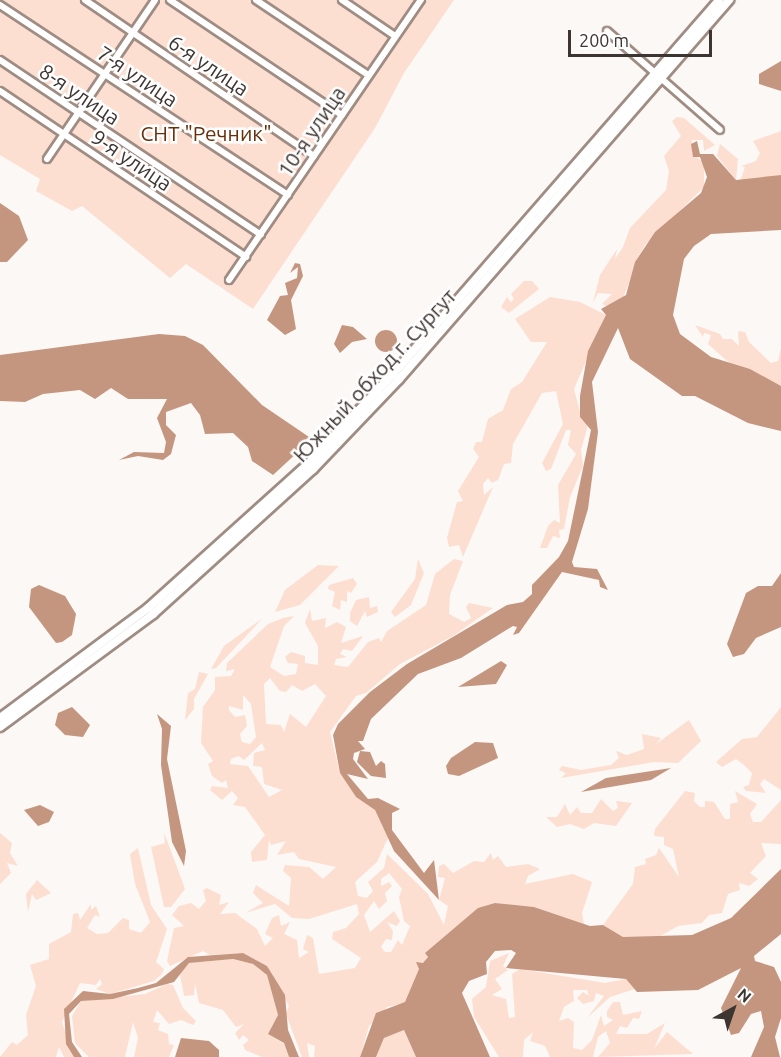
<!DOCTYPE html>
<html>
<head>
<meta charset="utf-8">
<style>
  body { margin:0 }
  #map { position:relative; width:781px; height:1057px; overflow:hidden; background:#fcf8f6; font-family:Ubuntu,sans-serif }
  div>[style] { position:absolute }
  .green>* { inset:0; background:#fcdfd1 }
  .water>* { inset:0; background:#c4967f }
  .round { border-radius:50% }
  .roads { filter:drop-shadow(2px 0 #9f8c83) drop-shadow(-2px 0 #9f8c83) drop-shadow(0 2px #9f8c83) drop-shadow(0 -2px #9f8c83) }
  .minor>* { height:6px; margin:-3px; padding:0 3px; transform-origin:3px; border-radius:3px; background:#fff }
  .highway>* { height:8px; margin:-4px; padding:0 4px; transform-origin:4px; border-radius:4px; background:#fff }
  span { translate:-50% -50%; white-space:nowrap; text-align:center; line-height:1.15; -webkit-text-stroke:5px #fff; paint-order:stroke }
  .street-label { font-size:21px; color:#3d3531 }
  .park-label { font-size:21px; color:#682f0a }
  .north { position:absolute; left:703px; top:979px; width:60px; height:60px; -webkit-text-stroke:4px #fff; paint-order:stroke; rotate:40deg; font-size:16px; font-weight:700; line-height:24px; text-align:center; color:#3d3531 }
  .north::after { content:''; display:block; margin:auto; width:21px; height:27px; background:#3d3531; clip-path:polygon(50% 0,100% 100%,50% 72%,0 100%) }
  .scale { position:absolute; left:568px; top:30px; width:144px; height:27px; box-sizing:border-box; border:3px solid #3d3531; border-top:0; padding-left:8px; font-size:18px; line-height:21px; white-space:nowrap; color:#3d3531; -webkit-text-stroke:4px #fff; paint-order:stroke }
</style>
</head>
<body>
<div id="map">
  <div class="green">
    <i style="clip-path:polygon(0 0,454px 0,404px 73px,375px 128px,253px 309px,186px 264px,170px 278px,82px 206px,72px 211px,36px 191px,40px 179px,0 155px)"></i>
    <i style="clip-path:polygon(677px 117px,684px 118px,715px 145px,704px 151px,703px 140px,692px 140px,692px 153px,704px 163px,704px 187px,645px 245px,635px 262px,632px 286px,629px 283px,623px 298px,606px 306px,602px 304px,612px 294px,598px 293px,593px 303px,600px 275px,617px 249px,615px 259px,623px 247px,630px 228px,666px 190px,669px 171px,664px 156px,681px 136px,672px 121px)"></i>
    <i style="clip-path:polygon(781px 131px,781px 175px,740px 181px,745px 167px,741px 166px,756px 161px,760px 153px,753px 141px)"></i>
    <i style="clip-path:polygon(720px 144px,738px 159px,736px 180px,717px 156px)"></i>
    <i style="clip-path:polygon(524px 281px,532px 281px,539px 289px,509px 313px,501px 307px,507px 297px,511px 302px,514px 299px,511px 294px)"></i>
    <i style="clip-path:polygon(550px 297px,580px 302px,606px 315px,574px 389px,581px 416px,588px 425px,581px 450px,583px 466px,570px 497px,564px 529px,559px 530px,560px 538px,553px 536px,547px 548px,540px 548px,548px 526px,554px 520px,560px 523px,558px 485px,576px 454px,568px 445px,571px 430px,566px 430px,551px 469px,546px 471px,542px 463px,563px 424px,556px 391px,542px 393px,513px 444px,511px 463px,504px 464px,498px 480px,492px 483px,488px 478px,483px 484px,484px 495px,493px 487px,463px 557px,459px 545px,449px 547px,447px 538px,457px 502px,463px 501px,458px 491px,479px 457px,473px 449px,476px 442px,482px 442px,488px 419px,503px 410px,511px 389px,522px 382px,547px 342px,531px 342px,515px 319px)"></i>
    <i style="clip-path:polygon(695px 325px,720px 334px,723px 339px,732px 339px,739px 346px,738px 331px,745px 332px,749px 342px,771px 363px,778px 361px,781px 348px,781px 386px,733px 366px,708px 344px,711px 335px,704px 333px,703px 337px)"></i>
    <i style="clip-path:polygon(418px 559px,424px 573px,411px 605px,395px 617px,391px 612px,415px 579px)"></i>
    <i style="clip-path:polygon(evenodd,454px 559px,463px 561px,450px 595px,449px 614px,464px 622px,471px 618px,466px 607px,469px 603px,493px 608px,453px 636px,400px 664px,366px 693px,356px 696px,330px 732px,340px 773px,356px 797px,375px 810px,388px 838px,377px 862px,355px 882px,358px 896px,367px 898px,373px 891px,368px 882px,384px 868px,387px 854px,428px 894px,444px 925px,448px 906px,439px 900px,445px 878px,438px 877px,439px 866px,444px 864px,453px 873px,474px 861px,484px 862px,491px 853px,493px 860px,498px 856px,506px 867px,528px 864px,540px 869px,528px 876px,525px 884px,573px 874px,592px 882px,582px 913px,584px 924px,534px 907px,495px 903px,432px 947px,405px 1003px,387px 1007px,369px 1026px,360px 1057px,314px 1057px,315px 1046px,307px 1043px,309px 1057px,302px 1057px,286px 1014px,289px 1006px,267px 966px,243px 953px,210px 955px,203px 951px,170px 966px,167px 961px,174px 928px,184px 926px,172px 915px,179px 906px,191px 903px,199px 909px,206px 901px,203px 890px,207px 888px,221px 895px,219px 905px,229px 902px,220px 914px,235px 913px,257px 929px,265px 946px,273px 938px,265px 934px,272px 918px,279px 915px,281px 926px,290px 922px,284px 934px,297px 940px,299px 958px,309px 952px,303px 949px,307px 935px,313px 938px,319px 974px,355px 968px,361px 958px,332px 939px,333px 932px,346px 928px,359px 914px,357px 904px,309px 919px,292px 918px,275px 904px,245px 913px,263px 903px,253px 893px,256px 885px,289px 906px,291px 878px,283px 871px,285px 865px,309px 867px,323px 879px,336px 867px,299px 859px,294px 852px,277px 855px,286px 841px,271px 845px,269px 840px,267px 860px,252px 862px,251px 852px,265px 835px,245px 807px,233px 805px,238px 798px,232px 791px,222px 800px,210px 790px,212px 786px,228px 788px,226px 780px,222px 783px,212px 776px,208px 764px,213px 761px,201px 743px,203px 707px,215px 690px,215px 677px,231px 676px,235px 669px,226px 671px,227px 663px,268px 624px,283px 618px,294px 616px,284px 626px,270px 667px,284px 676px,296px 674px,298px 664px,288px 663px,285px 657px,291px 652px,305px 656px,305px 663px,318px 665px,318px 646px,305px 623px,310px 609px,312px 621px,326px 618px,325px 628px,337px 622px,346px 627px,341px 643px,363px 636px,352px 651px,343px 649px,340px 654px,347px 657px,336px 659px,334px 665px,348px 667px,368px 642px,379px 638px,381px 642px,387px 631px,426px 605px,435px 574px,454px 559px,270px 678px,280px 691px,286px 692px,292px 685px,302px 691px,315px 684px,326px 696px,306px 727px,290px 714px,284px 732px,281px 725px,266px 724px,264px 684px,270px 678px,454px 559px,243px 695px,251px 704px,256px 737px,250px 744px,242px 742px,240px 734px,247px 726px,245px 715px,235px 717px,229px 710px,229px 706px,243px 710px,243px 695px,454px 559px,262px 743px,265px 750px,254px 753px,253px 766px,262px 767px,264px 784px,282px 790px,269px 797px,248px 766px,230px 764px,231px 759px,239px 756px,244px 760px,262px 743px,454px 559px,389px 873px,402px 889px,399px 897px,404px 921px,410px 926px,402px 945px,398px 940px,391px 952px,385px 952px,381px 947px,386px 939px,392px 940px,393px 931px,387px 922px,397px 926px,400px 921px,394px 911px,370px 932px,364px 915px,374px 901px,379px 909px,387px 901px,385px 893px,392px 886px,389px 882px,381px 886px,381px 879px,389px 873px)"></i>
    <i style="clip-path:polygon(318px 565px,339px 566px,300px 605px,275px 612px,285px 590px)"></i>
    <i style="clip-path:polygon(353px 578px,357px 584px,351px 593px,347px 591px,347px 602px,341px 600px,340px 610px,332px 606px,335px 592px,328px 589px,329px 585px)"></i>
    <i style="clip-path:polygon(369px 597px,370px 608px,377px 606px,378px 612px,367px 617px,365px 611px,357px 626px,350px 621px,350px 613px,356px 600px)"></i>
    <i style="clip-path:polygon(263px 618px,216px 668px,211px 669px,224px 646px)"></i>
    <i style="clip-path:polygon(199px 672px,208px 674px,194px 699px,194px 709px,185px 720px,188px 693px,195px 689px)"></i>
    <i style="clip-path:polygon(781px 707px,781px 790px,764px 779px,760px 784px,766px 793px,746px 791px,743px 787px,749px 785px,752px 773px,744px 765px,736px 759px,722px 767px,716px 762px,742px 739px,757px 737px)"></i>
    <i style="clip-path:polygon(689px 720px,701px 741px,678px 763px,654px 762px,561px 778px,566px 773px,559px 770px,562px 766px,581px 770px,611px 765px,619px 758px,616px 751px,627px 755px,644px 749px,642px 734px,661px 738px,656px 744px)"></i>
    <i style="clip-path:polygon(685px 791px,695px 793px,694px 801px,700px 807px,705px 807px,705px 801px,714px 802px,725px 819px,730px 819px,730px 804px,738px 802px,735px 791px,757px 804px,750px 814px,753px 822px,761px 822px,781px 800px,781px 844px,761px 843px,766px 856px,750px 873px,758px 879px,749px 886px,739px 883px,740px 890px,728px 894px,722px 913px,709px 915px,702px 923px,678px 926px,655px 939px,623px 937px,603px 925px,633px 884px,635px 867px,646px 864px,645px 859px,656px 855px,659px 848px,679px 877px,673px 849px,664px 845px,664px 837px,654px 836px,655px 829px)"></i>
    <i style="clip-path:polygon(601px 799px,613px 811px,618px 808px,616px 801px,632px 803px,616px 826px,594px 823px,584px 829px,570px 824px,557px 827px,546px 817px,557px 817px,565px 804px,570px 815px,577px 807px,581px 813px,592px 813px)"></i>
    <i style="clip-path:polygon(164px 832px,185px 889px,171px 907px,164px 907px,151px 847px,165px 843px)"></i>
    <i style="clip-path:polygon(0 833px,12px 843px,10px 853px,18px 866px,7px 863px,11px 873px,0 884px)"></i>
    <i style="clip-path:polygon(138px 848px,151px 905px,167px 929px,156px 962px,164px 969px,162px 974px,154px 981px,110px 994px,96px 989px,102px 984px,100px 979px,96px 985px,80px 983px,62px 1022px,74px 1057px,64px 1057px,59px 1047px,56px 1057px,0 1057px,12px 1042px,17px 1045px,28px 1035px,26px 1015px,36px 986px,30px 965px,49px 959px,49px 944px,71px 932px,73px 914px,78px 913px,80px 920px,91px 904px,91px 910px,96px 906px,100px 917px,95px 915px,87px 928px,97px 934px,108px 933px,123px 918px,129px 920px,129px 929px,141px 933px,150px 922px,135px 884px,130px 854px)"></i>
    <i style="clip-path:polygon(37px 880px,51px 893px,36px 900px,32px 894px,28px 912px,26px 894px)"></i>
    <i style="clip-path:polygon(509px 953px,503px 966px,508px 970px,495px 979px,502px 989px,492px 995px,506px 999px,509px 1018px,515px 1017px,512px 974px,520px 969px,605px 983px,626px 979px,635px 989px,610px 997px,587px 1018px,604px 996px,596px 993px,594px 1001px,583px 1004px,577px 998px,583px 992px,589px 996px,587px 990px,573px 990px,574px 1001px,564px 1007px,559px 1021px,568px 1018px,574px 1022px,573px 1048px,582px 1050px,592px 1040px,601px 1015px,604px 1026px,613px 1020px,607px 1017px,607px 1011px,613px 1002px,620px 1002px,623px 1015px,642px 1011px,639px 1019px,633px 1018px,627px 1028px,620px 1026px,616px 1034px,647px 1034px,665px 1023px,654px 1049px,667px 1032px,693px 1054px,598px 1057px,610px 1043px,606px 1031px,598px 1037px,593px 1057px,550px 1057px,545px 1046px,530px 1041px,533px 1032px,524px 1040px,523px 1057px,499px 1057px,474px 1017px,472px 999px,486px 987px,490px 961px)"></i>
    <i style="clip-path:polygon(232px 959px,253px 964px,267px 975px,278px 1015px,268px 1034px,284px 1044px,289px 1057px,262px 1057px,245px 1050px,243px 1045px,249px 1040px,243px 1035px,239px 1040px,235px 1033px,244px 1024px,236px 1027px,223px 1010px,199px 1003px,195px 983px,194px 995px,184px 996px,179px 969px,189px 963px)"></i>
    <i style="clip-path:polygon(167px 984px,173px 985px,183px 1008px,196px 1021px,193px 1025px,181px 1020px,169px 1024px,157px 1010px,153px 1022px,160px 1023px,158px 1030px,168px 1034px,169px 1044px,174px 1045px,169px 1057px,134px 1057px,138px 1038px,133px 1022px,125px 1057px,89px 1057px,75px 1043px,72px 1016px,81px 1001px,145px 994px)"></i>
    <i style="clip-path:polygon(404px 1030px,416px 1057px,376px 1057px,384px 1038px)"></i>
  </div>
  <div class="water">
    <i style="clip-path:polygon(781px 61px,781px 91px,759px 84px,759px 74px)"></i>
    <i style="clip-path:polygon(697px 141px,700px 154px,713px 154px,736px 180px,781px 175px,781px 230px,711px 234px,694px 246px,684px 259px,673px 315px,680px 334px,711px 357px,750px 369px,781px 386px,781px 431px,748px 423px,695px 396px,682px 396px,630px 359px,618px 328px,592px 382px,598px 432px,588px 509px,572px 562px,574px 567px,597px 569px,608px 590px,600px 587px,599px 580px,562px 572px,519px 633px,513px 635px,517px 627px,513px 626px,461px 658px,418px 674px,371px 719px,363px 741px,358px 741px,365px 749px,354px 753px,353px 759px,368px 779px,347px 774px,368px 799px,378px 798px,400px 809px,392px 813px,392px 830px,424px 873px,434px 860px,439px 900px,394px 851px,375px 810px,356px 797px,340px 773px,333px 735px,338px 724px,370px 692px,407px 664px,507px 605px,523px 602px,532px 594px,532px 585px,559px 557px,568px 541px,591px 430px,580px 417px,580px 396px,588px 351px,606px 315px,601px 309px,626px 295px,635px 262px,655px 232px,701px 193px,707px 177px,700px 157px,693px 157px,691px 144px)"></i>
    <i style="clip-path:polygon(0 203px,19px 216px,28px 240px,7px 262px,0 262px)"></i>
    <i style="clip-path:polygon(295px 263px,300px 264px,303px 276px,291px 300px,296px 329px,285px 335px,267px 320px,280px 296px,288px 295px,285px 283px,297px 278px,298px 267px,290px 273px)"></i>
    <i style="clip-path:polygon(342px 325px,353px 327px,367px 339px,352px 342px,340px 353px,334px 344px)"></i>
    <i class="round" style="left:375px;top:330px;width:22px;height:22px"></i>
    <i style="clip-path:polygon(159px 334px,185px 336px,203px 345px,262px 405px,312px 439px,273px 475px,252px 461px,248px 447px,233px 433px,205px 434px,200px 415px,191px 403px,166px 412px,166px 425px,176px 435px,171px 454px,163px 460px,138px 456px,119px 460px,134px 452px,164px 453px,166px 442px,157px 418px,167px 399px,128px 399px,111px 388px,95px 399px,80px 390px,43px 394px,25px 402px,0 401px,0 355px)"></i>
    <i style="clip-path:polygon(781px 573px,781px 627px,756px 638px,744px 654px,733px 657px,727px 644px,746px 593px,758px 586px,772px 586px)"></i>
    <i style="clip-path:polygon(39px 585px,65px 596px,76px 614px,72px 635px,62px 642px,56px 643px,29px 607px,31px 589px)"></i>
    <i style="clip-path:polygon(501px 661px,507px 665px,496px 684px,458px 687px)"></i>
    <i style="clip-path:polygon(72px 707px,90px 725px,83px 737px,65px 735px,55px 725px,58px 713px)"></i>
    <i style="clip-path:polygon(157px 714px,171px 726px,167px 759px,186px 851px,184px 866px,172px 842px,161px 765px,162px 729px)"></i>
    <i style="clip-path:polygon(475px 742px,493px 743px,498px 758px,459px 776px,448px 774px,446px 766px,451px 758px)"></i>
    <i style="clip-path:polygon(360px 751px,370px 752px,376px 766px,381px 761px,385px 764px,386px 778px,371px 776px,357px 762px)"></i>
    <i style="clip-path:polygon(671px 768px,651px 780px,581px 792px,606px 778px)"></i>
    <i style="clip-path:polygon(40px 805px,54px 812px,49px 822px,38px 826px,24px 810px)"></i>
    <i style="clip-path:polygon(781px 869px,781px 934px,754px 956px,755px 961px,774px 967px,781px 982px,781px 1018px,775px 1037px,780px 1057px,751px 1057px,764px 1027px,761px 1011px,751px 1014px,739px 1033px,731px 1035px,721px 1008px,741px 968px,698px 990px,637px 992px,626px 979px,506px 968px,516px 953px,511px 950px,495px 951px,486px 962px,487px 974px,469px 981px,462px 993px,490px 1057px,416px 1057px,404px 1030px,384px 1038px,376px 1057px,360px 1057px,376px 1013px,405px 1002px,419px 969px,416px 962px,423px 963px,428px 957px,425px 953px,478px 908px,495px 903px,534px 907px,590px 926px,603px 925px,623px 937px,692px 935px,731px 918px)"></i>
    <i style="clip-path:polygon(243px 953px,267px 966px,285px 995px,288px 1030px,299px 1057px,289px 1057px,284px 1043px,268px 1034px,278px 1015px,267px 975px,253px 964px,233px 959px,189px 963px,174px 982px,113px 999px,81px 1001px,69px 1014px,72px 1042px,82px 1057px,74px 1057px,66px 1044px,64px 1009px,83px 991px,110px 994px,138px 988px,156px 983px,188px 957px)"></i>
    <i style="clip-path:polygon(181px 1038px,209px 1041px,219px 1050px,219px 1057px,175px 1057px)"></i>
  </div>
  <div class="roads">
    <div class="minor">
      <i style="left:85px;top:0;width:277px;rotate:34.3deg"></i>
      <i style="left:170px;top:0;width:207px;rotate:33.8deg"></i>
      <i style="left:256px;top:0;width:135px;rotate:33.8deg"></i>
      <i style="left:342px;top:0;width:64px;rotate:34.2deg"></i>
      <i style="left:0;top:5px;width:345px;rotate:33.4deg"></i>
      <i style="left:607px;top:31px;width:150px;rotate:41.2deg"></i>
      <i style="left:0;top:60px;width:314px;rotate:33.8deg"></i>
      <i style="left:0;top:91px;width:297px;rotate:34deg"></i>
      <i style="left:47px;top:159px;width:192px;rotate:-55.8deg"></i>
      <i style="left:229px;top:280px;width:340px;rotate:-55.6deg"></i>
    </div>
    <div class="highway">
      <i style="left:0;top:718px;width:184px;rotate:-36.6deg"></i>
      <i style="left:148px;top:608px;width:215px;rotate:-42deg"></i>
      <i style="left:308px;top:464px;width:124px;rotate:-46.6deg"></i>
      <i style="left:393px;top:374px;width:496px;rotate:-48.9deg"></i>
      <i style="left:0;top:727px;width:190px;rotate:-36.4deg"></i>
      <i style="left:153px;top:614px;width:216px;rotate:-42.2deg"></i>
      <i style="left:313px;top:469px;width:124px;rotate:-46.3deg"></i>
      <i style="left:399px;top:379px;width:503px;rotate:-48.95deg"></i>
    </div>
  </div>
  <div class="street-label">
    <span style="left:209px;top:65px;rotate:34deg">6-я улица</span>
    <span style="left:138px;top:76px;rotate:34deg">7-я улица</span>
    <span style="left:80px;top:94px;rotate:34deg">8-я улица</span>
    <span style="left:311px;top:131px;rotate:-56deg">10-я улица</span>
    <span style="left:132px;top:160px;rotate:34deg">9-я улица</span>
    <span style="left:374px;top:375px;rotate:-47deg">Южный обход г. Сургут</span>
  </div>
  <div class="park-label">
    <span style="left:206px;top:133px">СНТ "Речник"</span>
  </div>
  <div class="north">N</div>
  <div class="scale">200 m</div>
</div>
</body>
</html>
